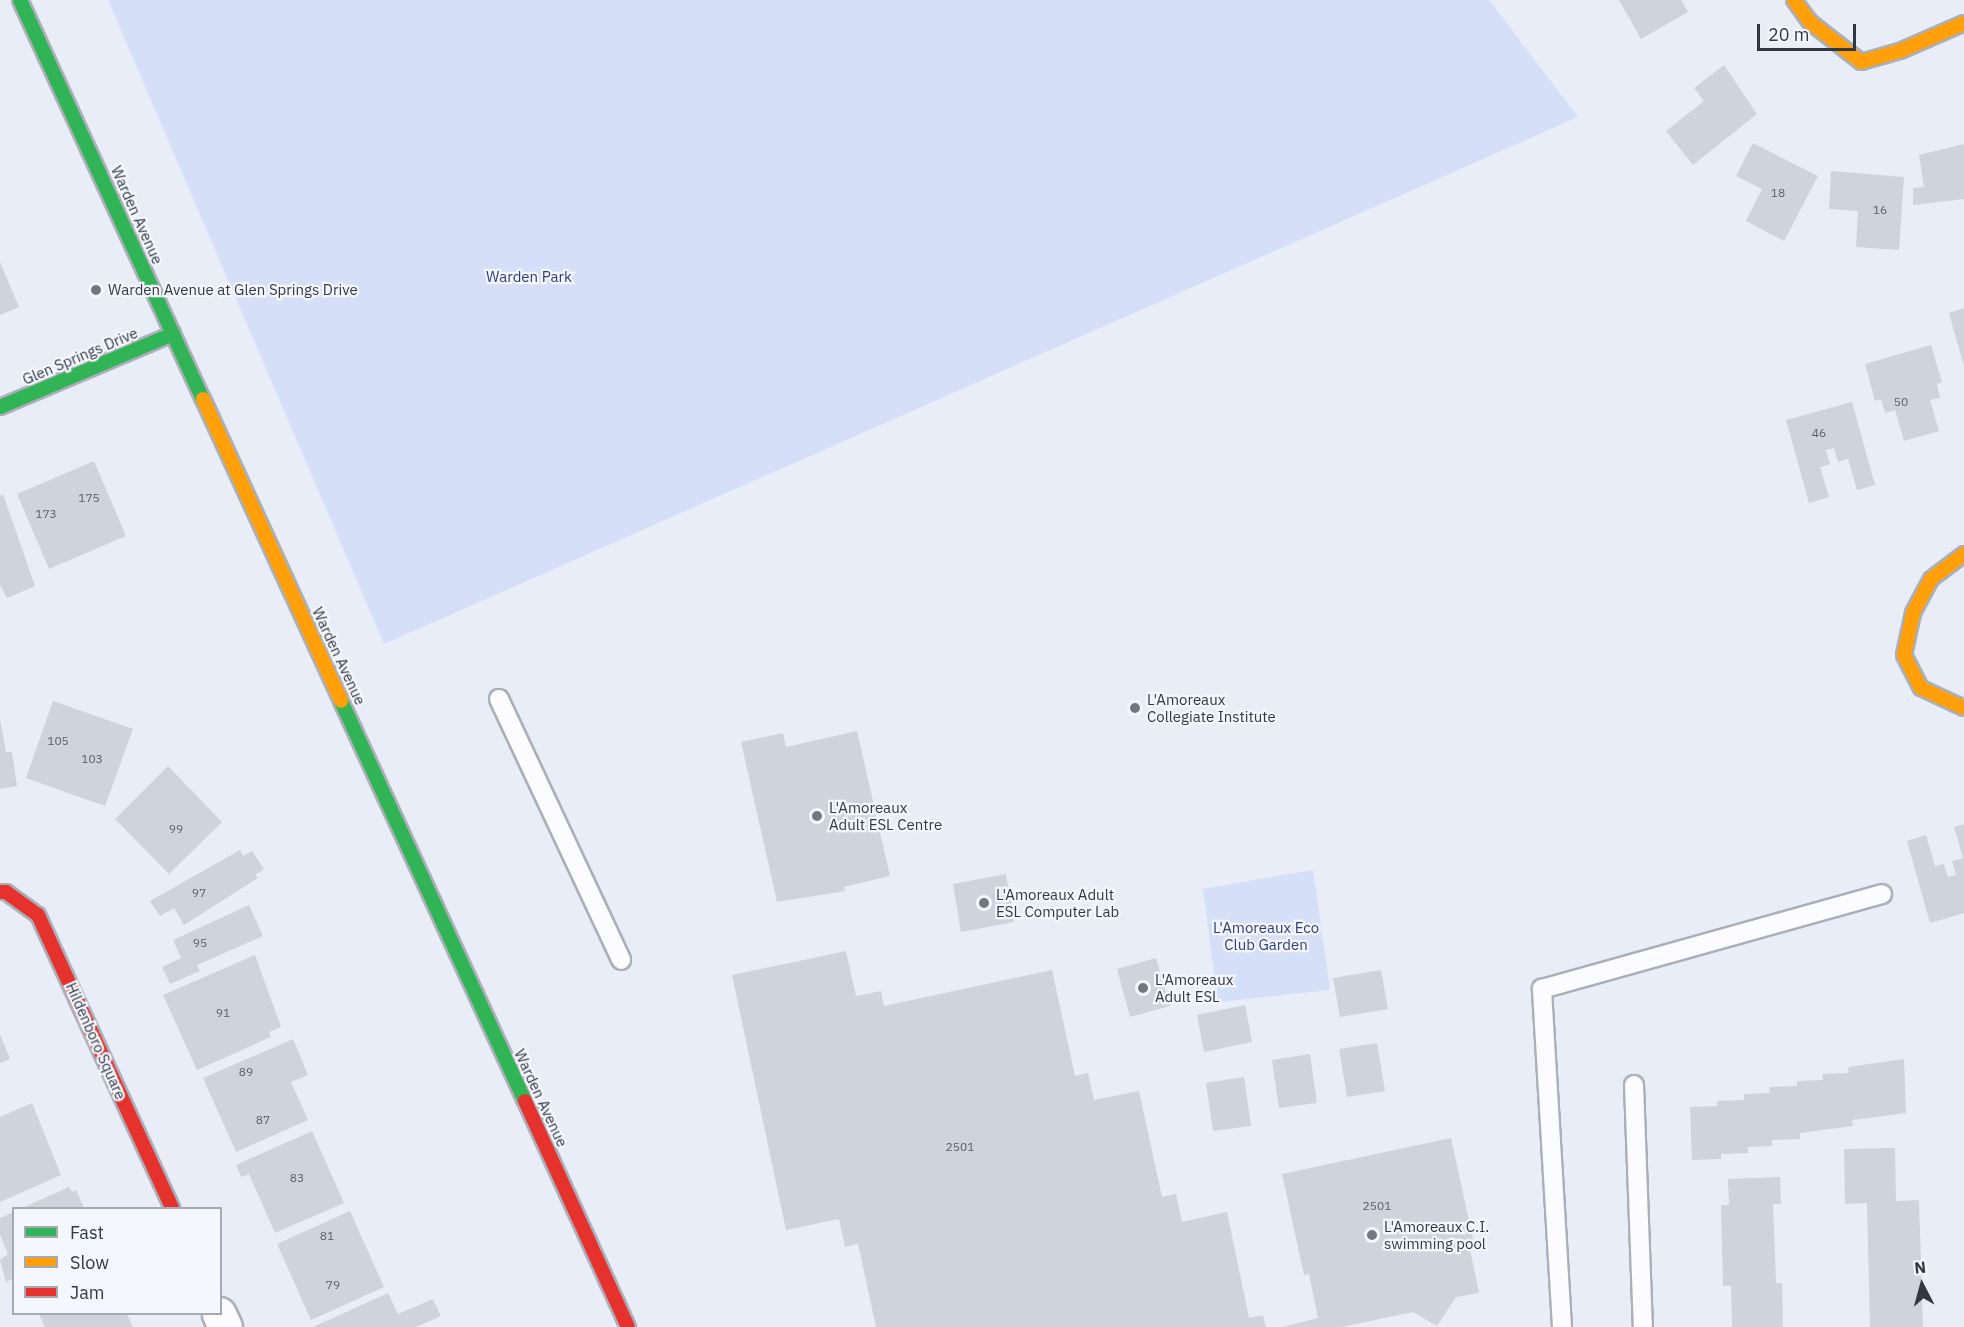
<!DOCTYPE html>
<html>
<head>
<meta charset="utf-8">
<style>
  body { margin:0 }
  #map { position:relative; width:1964px; height:1327px; overflow:hidden; background:#e8edf8; font-family:"IBM Plex Sans",sans-serif }
  div>[style] { position:absolute }
  .green>* { inset:0; background:#d5dff7 }
  .building>* { inset:0; background:#ced3de }
  .roads { filter:drop-shadow(2px 0 #abafba) drop-shadow(-2px 0 #abafba) drop-shadow(0 2px #abafba) drop-shadow(0 -2px #abafba) }
  .lane>* { height:18px; margin:-9px; padding:0 9px; transform-origin:9px; border-radius:9px; background:#fcfcfe }
  .street>* { height:33px; margin:-16.5px; padding:0 16.5px; transform-origin:16.5px; border-radius:16.5px; background:#fcfcfe }
  .fast>* { height:14px; margin:-7px; padding:0 7px; transform-origin:7px; border-radius:7px; background:#30b455 }
  .slow>* { height:14px; margin:-7px; padding:0 7px; transform-origin:7px; border-radius:7px; background:#ff9f0a }
  .jam>* { height:14px; margin:-7px; padding:0 7px; transform-origin:7px; border-radius:7px; background:#e5322d }
  .dots>* { width:16px; height:16px; translate:-50% -50%; box-sizing:border-box; border:3px solid #f5f7fe; border-radius:50% }
  span { translate:-50% -50%; white-space:nowrap; text-align:center; line-height:1.15; -webkit-text-stroke:4.5px #f5f7fe; paint-order:stroke }
  .number-label { font-size:12px; color:#595e6a }
  .number-label span { -webkit-text-stroke-width:0 }
  .street-label { font-size:15px; color:#323744 }
  .park-label { font-size:15px; color:#2a3c84 }
  .poi-label { font-size:15px; color:#323744 }
  .left { translate:0 -50%; text-align:left }
  .legend { position:absolute; left:12px; top:1207px; width:210px; height:108px; box-sizing:border-box; background:#f5f7fe; border:2px solid #a7aab4; margin:0; padding:8px 10px; list-style:none; font-size:18px; color:#323744 }
  .legend li { display:flex; align-items:center; gap:12px; height:30px }
  .legend b { width:30px; border:2px solid #a7aab4 }
  .north { position:absolute; left:1892px; top:1255px; width:60px; height:60px; -webkit-text-stroke:4px #f5f7fe; paint-order:stroke; rotate:354deg; font-size:16px; font-weight:700; line-height:24px; text-align:center; color:#323744 }
  .north::after { content:''; display:block; margin:auto; width:21px; height:27px; background:#323744; clip-path:polygon(50% 0,100% 100%,50% 72%,0 100%) }
  .scale { position:absolute; left:1757px; top:24px; width:99px; height:27px; box-sizing:border-box; border:3px solid #323744; border-top:0; padding-left:8px; font-size:18px; line-height:21px; white-space:nowrap; color:#323744; -webkit-text-stroke:4px #f5f7fe; paint-order:stroke }
</style>
</head>
<body>
<div id="map">
  <div class="green">
    <i style="clip-path:polygon(108px 0,1489px 0,1578px 117px,384px 644px)"></i>
    <i style="clip-path:polygon(1313px 870px,1330px 990px,1218px 1002px,1203px 889px)"></i>
  </div>
  <div class="building">
    <i style="clip-path:polygon(1619px 0,1681px 0,1688px 12px,1641px 39px)"></i>
    <i style="clip-path:polygon(1724px 65px,1757px 114px,1693px 165px,1666px 131px,1704px 101px,1694px 88px)"></i>
    <i style="clip-path:polygon(1753px 143px,1818px 176px,1784px 241px,1746px 221px,1762px 189px,1736px 176px)"></i>
    <i style="clip-path:polygon(1964px 144px,1964px 199px,1913px 205px,1913px 188px,1924px 187px,1919px 155px)"></i>
    <i style="clip-path:polygon(1831px 171px,1904px 177px,1899px 250px,1856px 247px,1858px 211px,1829px 209px)"></i>
    <i style="clip-path:polygon(0 262px,19px 307px,0 315px)"></i>
    <i style="clip-path:polygon(1964px 308px,1964px 363px,1963px 363px,1949px 313px)"></i>
    <i style="clip-path:polygon(1931px 345px,1942px 382px,1937px 384px,1940px 398px,1930px 400px,1939px 431px,1904px 441px,1895px 410px,1885px 413px,1881px 399px,1875px 401px,1865px 364px)"></i>
    <i style="clip-path:polygon(1852px 402px,1875px 485px,1857px 490px,1848px 459px,1838px 462px,1834px 448px,1826px 450px,1830px 464px,1820px 467px,1829px 497px,1809px 503px,1786px 420px)"></i>
    <i style="clip-path:polygon(94px 461px,126px 536px,49px 569px,17px 494px)"></i>
    <i style="clip-path:polygon(3px 494px,35px 586px,7px 598px,0 585px,0 496px)"></i>
    <i style="clip-path:polygon(53px 701px,133px 729px,105px 806px,26px 778px)"></i>
    <i style="clip-path:polygon(0 719px,6px 752px,12px 752px,17px 786px,0 789px)"></i>
    <i style="clip-path:polygon(857px 731px,890px 876px,844px 887px,845px 891px,777px 902px,741px 742px,783px 733px,786px 747px)"></i>
    <i style="clip-path:polygon(168px 766px,222px 822px,169px 874px,115px 819px)"></i>
    <i style="clip-path:polygon(1964px 824px,1964px 913px,1930px 923px,1907px 841px,1926px 835px,1935px 866px,1944px 864px,1948px 877px,1956px 875px,1952px 861px,1963px 858px,1954px 827px)"></i>
    <i style="clip-path:polygon(240px 850px,243px 856px,252px 851px,264px 869px,255px 875px,258px 878px,184px 925px,174px 908px,160px 916px,150px 901px)"></i>
    <i style="clip-path:polygon(1006px 874px,1014px 922px,961px 932px,953px 884px)"></i>
    <i style="clip-path:polygon(249px 905px,263px 936px,197px 965px,200px 971px,170px 984px,162px 967px,181px 958px,173px 940px)"></i>
    <i style="clip-path:polygon(846px 951px,856px 996px,881px 991px,884px 1006px,1052px 970px,1075px 1076px,1088px 1073px,1094px 1100px,1139px 1091px,1162px 1197px,1176px 1194px,1182px 1222px,1227px 1212px,1249px 1318px,1263px 1315px,1266px 1327px,876px 1327px,858px 1244px,845px 1247px,839px 1219px,786px 1230px,732px 975px)"></i>
    <i style="clip-path:polygon(255px 955px,281px 1027px,269px 1032px,271px 1037px,197px 1070px,163px 995px)"></i>
    <i style="clip-path:polygon(1156px 958px,1170px 1006px,1130px 1017px,1117px 969px)"></i>
    <i style="clip-path:polygon(1381px 970px,1388px 1009px,1340px 1017px,1333px 978px)"></i>
    <i style="clip-path:polygon(1245px 1005px,1252px 1042px,1204px 1052px,1197px 1015px)"></i>
    <i style="clip-path:polygon(0 1034px,10px 1059px,0 1063px)"></i>
    <i style="clip-path:polygon(293px 1039px,308px 1075px,291px 1082px,308px 1120px,236px 1152px,203px 1078px)"></i>
    <i style="clip-path:polygon(1377px 1043px,1385px 1091px,1347px 1097px,1339px 1049px)"></i>
    <i style="clip-path:polygon(1310px 1054px,1317px 1103px,1279px 1108px,1272px 1060px)"></i>
    <i style="clip-path:polygon(1904px 1059px,1906px 1113px,1852px 1120px,1853px 1126px,1800px 1133px,1800px 1139px,1772px 1140px,1772px 1146px,1748px 1147px,1748px 1153px,1721px 1154px,1721px 1159px,1692px 1160px,1690px 1107px,1717px 1106px,1717px 1101px,1744px 1100px,1744px 1094px,1770px 1093px,1769px 1087px,1797px 1086px,1797px 1081px,1823px 1080px,1822px 1074px,1849px 1073px,1848px 1067px)"></i>
    <i style="clip-path:polygon(1244px 1077px,1251px 1126px,1213px 1131px,1206px 1083px)"></i>
    <i style="clip-path:polygon(32px 1103px,61px 1175px,0 1202px,0 1117px)"></i>
    <i style="clip-path:polygon(312px 1131px,344px 1203px,275px 1233px,249px 1174px,241px 1177px,236px 1165px)"></i>
    <i style="clip-path:polygon(1451px 1138px,1473px 1239px,1468px 1240px,1479px 1293px,1456px 1297px,1437px 1326px,1413px 1312px,1342px 1327px,1283px 1327px,1318px 1318px,1309px 1274px,1304px 1275px,1282px 1174px)"></i>
    <i style="clip-path:polygon(1895px 1148px,1896px 1201px,1919px 1200px,1923px 1327px,1870px 1327px,1867px 1203px,1845px 1204px,1844px 1149px)"></i>
    <i style="clip-path:polygon(1780px 1177px,1781px 1204px,1773px 1204px,1776px 1283px,1782px 1283px,1783px 1327px,1732px 1327px,1731px 1286px,1723px 1286px,1721px 1205px,1729px 1205px,1728px 1179px)"></i>
    <i style="clip-path:polygon(69px 1187px,72px 1192px,76px 1190px,84px 1208px,22px 1208px)"></i>
    <i style="clip-path:polygon(350px 1211px,384px 1287px,311px 1320px,277px 1244px)"></i>
    <i style="clip-path:polygon(14px 1212px,14px 1278px,6px 1282px,0 1260px,8px 1254px,0 1235px,0 1218px)"></i>
    <i style="clip-path:polygon(388px 1293px,398px 1314px,433px 1299px,441px 1316px,416px 1327px,313px 1327px)"></i>
    <i style="clip-path:polygon(39px 1314px,127px 1314px,133px 1327px,45px 1327px)"></i>
  </div>
  <div class="roads">
    <div class="lane">
      <i style="left:499px;top:699px;width:288px;rotate:64.9deg"></i>
      <i style="left:1634px;top:1085px;width:242px;rotate:87.9deg"></i>
      <i style="left:1562px;top:1327px;width:339px;rotate:-93.4deg"></i>
      <i style="left:1542px;top:989px;width:353px;rotate:-15.6deg"></i>
    </div>
    <div class="street">
      <i style="left:219px;top:1314px;width:14px;rotate:65deg"></i>
    </div>
    <div class="fast">
      <i style="left:20px;top:0;width:439px;rotate:65.4deg"></i>
      <i style="left:0;top:407px;width:188px;rotate:-22.9deg"></i>
      <i style="left:341px;top:701px;width:440px;rotate:65.3deg"></i>
    </div>
    <div class="slow">
      <i style="left:1794px;top:0;width:27px;rotate:54deg"></i>
      <i style="left:1810px;top:22px;width:65px;rotate:38.1deg"></i>
      <i style="left:1861px;top:62px;width:41px;rotate:-15.8deg"></i>
      <i style="left:1900px;top:51px;width:70px;rotate:-23.6deg"></i>
      <i style="left:203px;top:399px;width:332px;rotate:65.4deg"></i>
      <i style="left:1964px;top:554px;width:41px;rotate:142.9deg"></i>
      <i style="left:1931px;top:579px;width:38px;rotate:118deg"></i>
      <i style="left:1913px;top:613px;width:43px;rotate:102.1deg"></i>
      <i style="left:1904px;top:655px;width:37px;rotate:63deg"></i>
      <i style="left:1921px;top:688px;width:47px;rotate:24.9deg"></i>
    </div>
    <div class="jam">
      <i style="left:0;top:892px;width:6px"></i>
      <i style="left:6px;top:892px;width:39px;rotate:36deg"></i>
      <i style="left:38px;top:915px;width:322px;rotate:65.4deg"></i>
      <i style="left:525px;top:1101px;width:248px;rotate:65.5deg"></i>
    </div>
  </div>
  <div class="dots">
    <i style="left:96px;top:290px;background:#727783"></i>
    <i style="left:1135px;top:708px;background:#727783"></i>
    <i style="left:817px;top:816px;background:#727783"></i>
    <i style="left:984px;top:903px;background:#727783"></i>
    <i style="left:1143px;top:988px;background:#727783"></i>
    <i style="left:1372px;top:1235px;background:#727783"></i>
  </div>
  <div class="number-label">
    <span style="left:1778px;top:193px">18</span>
    <span style="left:1880px;top:210px">16</span>
    <span style="left:1901px;top:402px">50</span>
    <span style="left:1819px;top:433px">46</span>
    <span style="left:89px;top:498px">175</span>
    <span style="left:46px;top:514px">173</span>
    <span style="left:58px;top:741px">105</span>
    <span style="left:92px;top:759px">103</span>
    <span style="left:176px;top:829px">99</span>
    <span style="left:199px;top:893px">97</span>
    <span style="left:200px;top:943px">95</span>
    <span style="left:223px;top:1013px">91</span>
    <span style="left:246px;top:1072px">89</span>
    <span style="left:263px;top:1120px">87</span>
    <span style="left:960px;top:1147px">2501</span>
    <span style="left:297px;top:1178px">83</span>
    <span style="left:1377px;top:1206px">2501</span>
    <span style="left:327px;top:1236px">81</span>
    <span style="left:333px;top:1285px">79</span>
  </div>
  <div class="street-label">
    <span style="left:137px;top:215px;rotate:66deg">Warden Avenue</span>
    <span style="left:80px;top:356px;rotate:-23deg">Glen Springs Drive</span>
    <span style="left:339px;top:656px;rotate:65deg">Warden Avenue</span>
    <span style="left:96px;top:1041px;rotate:66deg">Hildenboro Square</span>
    <span style="left:541px;top:1098px;rotate:65deg">Warden Avenue</span>
  </div>
  <div class="park-label">
    <span style="left:529px;top:277px">Warden Park</span>
    <span style="left:1266px;top:936px">L'Amoreaux Eco<br>Club Garden</span>
  </div>
  <div class="poi-label">
    <span class="left" style="left:108px;top:290px">Warden Avenue at Glen Springs Drive</span>
    <span class="left" style="left:1147px;top:708px">L'Amoreaux<br>Collegiate Institute</span>
    <span class="left" style="left:829px;top:816px">L'Amoreaux<br>Adult ESL Centre</span>
    <span class="left" style="left:996px;top:903px">L'Amoreaux Adult<br>ESL Computer Lab</span>
    <span class="left" style="left:1155px;top:988px">L'Amoreaux<br>Adult ESL</span>
    <span class="left" style="left:1384px;top:1235px">L'Amoreaux C.I.<br>swimming pool</span>
  </div>
  <ul class="legend">
  <li><b style="height:8px;background:#30b455"></b>Fast</li>
  <li><b style="height:8px;background:#ff9f0a"></b>Slow</li>
  <li><b style="height:8px;background:#e5322d"></b>Jam</li>
  </ul>
  <div class="north">N</div>
  <div class="scale">20 m</div>
</div>
</body>
</html>
